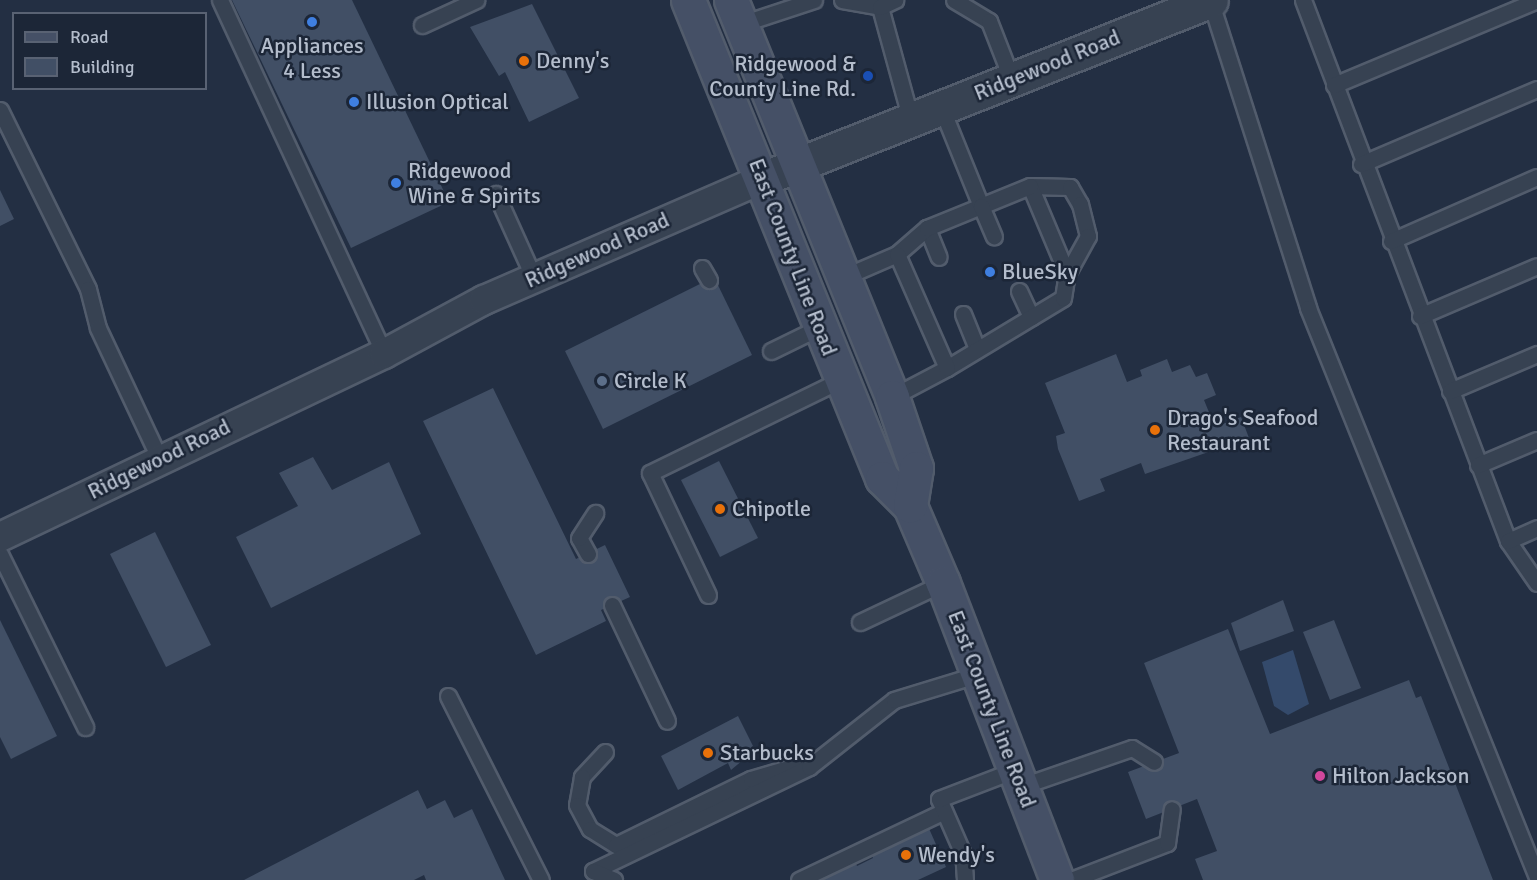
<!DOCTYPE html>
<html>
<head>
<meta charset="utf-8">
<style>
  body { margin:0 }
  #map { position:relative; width:1537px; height:880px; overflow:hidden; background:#232f43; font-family:Signika,sans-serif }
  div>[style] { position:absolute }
  .water>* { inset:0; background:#344a6b }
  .building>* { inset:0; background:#414f65 }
  .roads { filter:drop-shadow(2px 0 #525c6c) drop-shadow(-2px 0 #525c6c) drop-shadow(0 2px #525c6c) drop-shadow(0 -2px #525c6c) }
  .service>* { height:15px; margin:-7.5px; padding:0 7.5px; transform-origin:7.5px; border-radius:7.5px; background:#374252 }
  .minor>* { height:28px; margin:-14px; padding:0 14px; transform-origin:14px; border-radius:14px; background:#374252 }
  .tertiary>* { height:33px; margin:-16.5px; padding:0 16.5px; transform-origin:16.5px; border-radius:16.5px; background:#374252 }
  .secondary>* { height:33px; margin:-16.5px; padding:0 16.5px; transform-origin:16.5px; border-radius:16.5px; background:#455066 }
  .dots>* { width:16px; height:16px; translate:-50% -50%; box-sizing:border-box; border:3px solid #1c2637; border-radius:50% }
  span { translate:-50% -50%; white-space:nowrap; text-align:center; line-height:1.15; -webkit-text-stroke:5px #1c2637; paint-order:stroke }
  .poi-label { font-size:22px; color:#b4bdcc }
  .left { translate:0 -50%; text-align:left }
  .right { translate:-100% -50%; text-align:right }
  .street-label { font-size:22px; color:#b4bdcc }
  .legend { position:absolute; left:12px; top:12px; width:195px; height:78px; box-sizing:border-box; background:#1c2637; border:2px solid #596273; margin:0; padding:8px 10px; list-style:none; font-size:18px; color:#b4bdcc }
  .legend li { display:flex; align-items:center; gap:12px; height:30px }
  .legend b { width:30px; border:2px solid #596273 }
</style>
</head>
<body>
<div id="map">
  <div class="water">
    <i style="clip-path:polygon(1293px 650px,1309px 704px,1288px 715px,1274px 706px,1262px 662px)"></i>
  </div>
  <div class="building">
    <i style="clip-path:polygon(232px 0,352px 0,449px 202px,351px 248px)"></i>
    <i style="clip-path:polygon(532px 4px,579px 98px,529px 122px,505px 72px,499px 76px,470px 27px)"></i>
    <i style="clip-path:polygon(0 190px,14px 219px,0 226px)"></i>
    <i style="clip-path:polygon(714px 277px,752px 355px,603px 429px,565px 351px)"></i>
    <i style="clip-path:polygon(1116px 354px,1127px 382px,1142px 376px,1140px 370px,1167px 359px,1172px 372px,1190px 365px,1196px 377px,1207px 373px,1216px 395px,1204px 400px,1215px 427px,1241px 417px,1249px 438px,1145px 474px,1141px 463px,1100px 479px,1105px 491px,1079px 501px,1058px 449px,1056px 436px,1065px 433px,1045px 383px)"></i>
    <i style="clip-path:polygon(493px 388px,576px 559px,605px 545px,630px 597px,601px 610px,606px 621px,536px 655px,423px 421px)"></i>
    <i style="clip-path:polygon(313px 457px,332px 490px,389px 462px,421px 534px,271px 608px,236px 537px,298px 506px,279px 473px)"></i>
    <i style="clip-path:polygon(719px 461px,758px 538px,720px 557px,681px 480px)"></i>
    <i style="clip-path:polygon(155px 532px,211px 645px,166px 667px,110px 554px)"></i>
    <i style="clip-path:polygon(1283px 600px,1294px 631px,1240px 651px,1231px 623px)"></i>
    <i style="clip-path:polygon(0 620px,57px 736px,11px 759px,0 737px)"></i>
    <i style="clip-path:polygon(1334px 620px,1361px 688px,1330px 700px,1303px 632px)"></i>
    <i style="clip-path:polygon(1228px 629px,1270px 734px,1409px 680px,1416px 698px,1421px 696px,1493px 880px,1203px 880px,1195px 859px,1217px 851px,1197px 799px,1146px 819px,1128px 772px,1179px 753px,1144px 663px)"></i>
    <i style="clip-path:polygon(738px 716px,755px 750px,731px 770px,728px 763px,678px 790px,661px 756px)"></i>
    <i style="clip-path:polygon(418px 790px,427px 809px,445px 800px,454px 818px,472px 809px,505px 880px,426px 880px,424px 875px,414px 880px,244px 880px)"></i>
    <i style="clip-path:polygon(927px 824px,946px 867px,918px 880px,823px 880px,855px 861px,857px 866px,873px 858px,870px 851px)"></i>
  </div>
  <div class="roads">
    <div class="service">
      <i style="left:220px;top:0;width:390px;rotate:65.1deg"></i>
      <i style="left:842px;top:0;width:39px;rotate:10deg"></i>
      <i style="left:880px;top:7px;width:117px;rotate:74.7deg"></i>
      <i style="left:954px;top:0;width:41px;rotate:31deg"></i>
      <i style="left:989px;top:21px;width:63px;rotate:68.7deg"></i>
      <i style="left:1210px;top:0;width:323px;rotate:72.3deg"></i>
      <i style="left:1308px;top:308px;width:613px;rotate:68.08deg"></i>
      <i style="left:1303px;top:0;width:579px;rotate:69.25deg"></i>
      <i style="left:1508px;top:541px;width:51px;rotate:55.4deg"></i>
      <i style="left:880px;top:7px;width:17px;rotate:-25deg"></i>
      <i style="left:741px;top:24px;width:77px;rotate:-18.2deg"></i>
      <i style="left:422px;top:25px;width:60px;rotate:-24.8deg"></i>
      <i style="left:1334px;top:85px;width:220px;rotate:-22.7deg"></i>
      <i style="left:0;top:110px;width:199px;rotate:63.8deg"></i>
      <i style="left:88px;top:289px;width:40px;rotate:75.6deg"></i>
      <i style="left:98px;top:328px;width:146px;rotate:64.8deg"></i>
      <i style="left:1361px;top:164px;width:191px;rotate:-23.1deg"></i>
      <i style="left:1030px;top:186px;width:40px;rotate:1.4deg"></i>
      <i style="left:1070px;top:187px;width:20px;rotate:60deg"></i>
      <i style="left:1080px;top:204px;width:33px;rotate:76deg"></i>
      <i style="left:1088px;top:236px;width:43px;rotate:118.9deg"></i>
      <i style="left:496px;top:194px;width:92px;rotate:65.7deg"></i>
      <i style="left:927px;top:228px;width:31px;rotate:68deg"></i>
      <i style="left:1391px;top:241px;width:159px;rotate:-23.7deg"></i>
      <i style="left:702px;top:268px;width:14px;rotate:60deg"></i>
      <i style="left:846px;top:276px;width:56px;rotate:-23.3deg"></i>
      <i style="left:897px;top:254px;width:40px;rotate:-41deg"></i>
      <i style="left:927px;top:228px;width:58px;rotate:-22.2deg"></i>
      <i style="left:981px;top:206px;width:107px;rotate:-112deg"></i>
      <i style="left:1019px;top:291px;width:29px;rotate:65deg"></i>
      <i style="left:963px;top:314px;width:38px;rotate:68deg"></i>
      <i style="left:1420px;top:316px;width:127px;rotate:-23.1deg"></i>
      <i style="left:771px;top:351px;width:55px;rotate:-26.1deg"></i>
      <i style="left:947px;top:368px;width:135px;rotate:-31.1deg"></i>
      <i style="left:1063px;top:298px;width:24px;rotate:-81deg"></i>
      <i style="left:1067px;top:274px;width:95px;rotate:-112.8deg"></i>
      <i style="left:1030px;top:186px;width:53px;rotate:157.8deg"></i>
      <i style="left:981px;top:206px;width:33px;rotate:67deg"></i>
      <i style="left:1450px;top:391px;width:95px;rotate:-23deg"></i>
      <i style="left:892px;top:397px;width:62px;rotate:-27.8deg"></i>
      <i style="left:947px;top:368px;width:124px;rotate:-113.7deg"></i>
      <i style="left:1478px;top:465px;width:64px;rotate:-23deg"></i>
      <i style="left:1508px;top:541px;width:32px;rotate:-24deg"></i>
      <i style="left:0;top:554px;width:193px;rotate:63.8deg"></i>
      <i style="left:588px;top:554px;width:18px;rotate:-119deg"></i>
      <i style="left:579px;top:538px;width:30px;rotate:-57deg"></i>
      <i style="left:708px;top:595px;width:135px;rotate:-115.4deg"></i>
      <i style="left:650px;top:473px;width:212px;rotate:-26deg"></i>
      <i style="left:612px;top:605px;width:128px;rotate:64.6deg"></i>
      <i style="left:860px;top:622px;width:92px;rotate:-25.2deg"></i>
      <i style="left:448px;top:696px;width:206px;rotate:63.2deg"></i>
      <i style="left:605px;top:752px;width:34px;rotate:133deg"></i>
      <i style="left:582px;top:777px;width:28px;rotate:100deg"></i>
      <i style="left:577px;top:805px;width:27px;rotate:62deg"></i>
      <i style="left:590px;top:829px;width:31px;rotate:32deg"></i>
      <i style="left:616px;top:845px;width:150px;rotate:-26.1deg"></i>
      <i style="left:751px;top:779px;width:46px;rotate:-16.5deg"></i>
      <i style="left:1022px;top:786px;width:116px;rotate:-19.1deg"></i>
      <i style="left:1132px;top:748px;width:26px;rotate:32deg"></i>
      <i style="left:593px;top:871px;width:240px;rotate:-25.7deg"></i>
      <i style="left:809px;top:767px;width:108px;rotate:-38.2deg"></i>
      <i style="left:894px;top:700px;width:89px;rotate:-17deg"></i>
      <i style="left:593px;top:871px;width:23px;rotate:23deg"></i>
      <i style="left:799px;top:880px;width:158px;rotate:-25.4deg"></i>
      <i style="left:965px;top:880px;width:26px;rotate:-94deg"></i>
      <i style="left:963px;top:854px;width:60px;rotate:-113.6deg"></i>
      <i style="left:939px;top:799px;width:81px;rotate:-20.9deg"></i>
      <i style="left:1071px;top:880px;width:103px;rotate:-21.1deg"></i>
      <i style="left:1167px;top:843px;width:34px;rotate:-82deg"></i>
    </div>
    <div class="minor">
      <i style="left:0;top:537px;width:425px;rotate:-25.5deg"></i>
      <i style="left:384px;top:354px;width:114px;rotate:-28.4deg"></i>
      <i style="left:484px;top:300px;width:303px;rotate:-23.5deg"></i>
    </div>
    <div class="tertiary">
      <i style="left:762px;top:179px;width:483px;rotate:-21.7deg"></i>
    </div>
    <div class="secondary">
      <i style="left:688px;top:0;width:516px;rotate:67.91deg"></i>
      <i style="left:882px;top:478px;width:40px;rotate:45deg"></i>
      <i style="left:910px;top:506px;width:84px;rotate:66.8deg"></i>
      <i style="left:943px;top:583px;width:318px;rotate:69deg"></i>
      <i style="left:731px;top:0;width:428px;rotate:67.9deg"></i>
      <i style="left:892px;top:397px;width:75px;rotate:71.3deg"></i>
      <i style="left:916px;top:468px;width:38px;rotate:99deg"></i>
    </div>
  </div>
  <div class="dots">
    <i style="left:312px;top:22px;background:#3f7fe0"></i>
    <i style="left:524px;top:61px;background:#e8710a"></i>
    <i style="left:868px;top:76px;background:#1a4fb4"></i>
    <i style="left:354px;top:102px;background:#3f7fe0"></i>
    <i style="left:396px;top:183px;background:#3f7fe0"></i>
    <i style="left:990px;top:272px;background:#3f7fe0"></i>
    <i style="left:602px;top:381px;background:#5c6f8a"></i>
    <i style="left:1155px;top:430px;background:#e8710a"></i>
    <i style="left:720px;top:509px;background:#e8710a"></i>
    <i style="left:708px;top:753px;background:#e8710a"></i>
    <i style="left:1320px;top:776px;background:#d1479c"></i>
    <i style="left:906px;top:855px;background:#e8710a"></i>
  </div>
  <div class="poi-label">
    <span style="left:312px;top:58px">Appliances<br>4 Less</span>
    <span class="left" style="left:536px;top:61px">Denny's</span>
    <span class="right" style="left:856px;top:76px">Ridgewood &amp;<br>County Line Rd.</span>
    <span class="left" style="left:366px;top:102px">Illusion Optical</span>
    <span class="left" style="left:408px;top:183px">Ridgewood<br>Wine &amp; Spirits</span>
    <span class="left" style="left:1002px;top:272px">BlueSky</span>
    <span class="left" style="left:614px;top:381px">Circle K</span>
    <span class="left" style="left:1167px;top:430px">Drago's Seafood<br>Restaurant</span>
    <span class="left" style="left:732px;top:509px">Chipotle</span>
    <span class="left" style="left:720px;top:753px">Starbucks</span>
    <span class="left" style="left:1332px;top:776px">Hilton Jackson</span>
    <span class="left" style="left:918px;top:855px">Wendy's</span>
  </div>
  <div class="street-label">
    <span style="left:1047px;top:65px;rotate:-22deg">Ridgewood Road</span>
    <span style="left:597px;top:250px;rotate:-24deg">Ridgewood Road</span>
    <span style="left:793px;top:257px;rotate:69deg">East County Line Road</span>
    <span style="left:159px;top:459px;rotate:-26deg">Ridgewood Road</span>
    <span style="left:992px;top:709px;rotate:69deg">East County Line Road</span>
  </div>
  <ul class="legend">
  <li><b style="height:8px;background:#455066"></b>Road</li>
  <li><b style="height:16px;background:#414f65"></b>Building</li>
  </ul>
</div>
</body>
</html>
